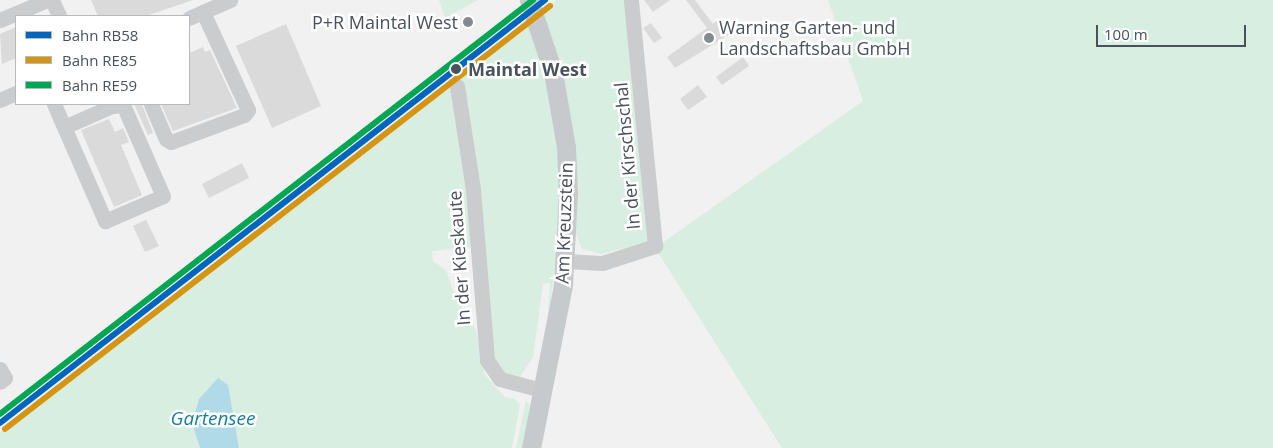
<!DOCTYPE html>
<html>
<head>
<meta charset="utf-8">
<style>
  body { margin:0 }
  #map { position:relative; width:1273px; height:448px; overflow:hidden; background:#f1f1f1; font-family:"Open Sans",sans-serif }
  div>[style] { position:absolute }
  .green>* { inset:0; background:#d8eee1 }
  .water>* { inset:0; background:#b0dae8 }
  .building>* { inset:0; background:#dadadb }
  .minor>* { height:15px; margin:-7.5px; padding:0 7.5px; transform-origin:7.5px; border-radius:7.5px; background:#cbccce }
  .major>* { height:19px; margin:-9.5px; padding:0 9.5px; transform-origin:9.5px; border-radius:9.5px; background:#c7cacd }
  .rail-1>* { height:6px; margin:-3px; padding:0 3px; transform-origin:3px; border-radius:3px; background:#0065bd }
  .rail-2>* { height:6px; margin:-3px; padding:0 3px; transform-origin:3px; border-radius:3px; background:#d49512 }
  .rail-3>* { height:6px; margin:-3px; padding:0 3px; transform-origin:3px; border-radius:3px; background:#00a651 }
  .dots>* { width:14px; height:14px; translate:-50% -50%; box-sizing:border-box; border:2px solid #fff; border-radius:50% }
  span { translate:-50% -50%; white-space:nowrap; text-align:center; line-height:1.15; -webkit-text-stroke:5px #fff; paint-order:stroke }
  .poi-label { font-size:18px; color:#49525c }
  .right { translate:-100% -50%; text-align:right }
  .left { translate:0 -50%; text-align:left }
  .stop-label { font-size:18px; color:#49525c; font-weight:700 }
  .street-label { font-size:18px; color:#49525c }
  .water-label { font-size:19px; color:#197d9f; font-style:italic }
  .legend { position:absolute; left:15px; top:15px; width:175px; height:90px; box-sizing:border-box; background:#fff; border:1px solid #b6babe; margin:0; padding:6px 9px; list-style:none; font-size:15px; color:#49525c }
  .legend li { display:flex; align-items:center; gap:10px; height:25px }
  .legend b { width:25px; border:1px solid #b6babe }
  .scale { position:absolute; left:1096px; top:25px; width:150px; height:22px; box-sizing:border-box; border:2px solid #49525c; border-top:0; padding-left:6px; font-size:15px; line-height:18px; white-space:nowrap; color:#49525c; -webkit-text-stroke:4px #fff; paint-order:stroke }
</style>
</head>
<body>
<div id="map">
  <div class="green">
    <i style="clip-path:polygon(439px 0,478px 0,445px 18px)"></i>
    <i style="clip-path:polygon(556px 0,626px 0,648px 242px,601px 254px,582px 249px,575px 232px,560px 232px,547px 329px,550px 283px,543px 284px,533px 357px,519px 378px,502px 373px,493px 361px,471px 247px,432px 251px,433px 261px,446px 270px,455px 296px,476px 330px,485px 375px,505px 397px,515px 399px,520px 405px,512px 448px,239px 448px,228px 385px,192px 423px,200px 448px,0 448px,0 432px)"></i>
    <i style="clip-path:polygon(828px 0,1273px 0,1273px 448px,782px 448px,655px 248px,863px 101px)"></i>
    <i style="clip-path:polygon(526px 400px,530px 406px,524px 448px,516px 448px)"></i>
  </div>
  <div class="water">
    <i style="clip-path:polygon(218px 378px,228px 385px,239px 448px,200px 448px,192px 423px,199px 399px)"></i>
  </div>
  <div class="building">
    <i style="clip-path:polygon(91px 0,193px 0,146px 16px,98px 16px)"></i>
    <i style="clip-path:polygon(644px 0,670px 0,653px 12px)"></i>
    <i style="clip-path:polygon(686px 0,695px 0,713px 24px,719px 19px,730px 34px,675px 68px,667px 57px,707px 28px)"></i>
    <i style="clip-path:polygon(651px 23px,662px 38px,654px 43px,643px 28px)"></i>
    <i style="clip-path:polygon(286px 24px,321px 106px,272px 128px,236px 46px)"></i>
    <i style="clip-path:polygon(16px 27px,16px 58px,2px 64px,0 34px)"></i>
    <i style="clip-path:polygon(203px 47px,205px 52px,210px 50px,237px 108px,173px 131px,161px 104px,189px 104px,189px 53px)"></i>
    <i style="clip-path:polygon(743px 57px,749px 66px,722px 85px,716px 77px)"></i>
    <i style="clip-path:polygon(698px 85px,707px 97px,688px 110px,680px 99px)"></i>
    <i style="clip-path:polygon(134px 104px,142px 104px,153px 133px,148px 135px)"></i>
    <i style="clip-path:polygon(109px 119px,115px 132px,123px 128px,129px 142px,121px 145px,142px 195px,114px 207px,81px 130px)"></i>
    <i style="clip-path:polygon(242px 163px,249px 178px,209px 198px,202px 184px)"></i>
    <i style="clip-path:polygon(146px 220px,159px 246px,145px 252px,133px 226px)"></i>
  </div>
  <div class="minor">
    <i style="left:52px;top:0;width:17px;rotate:66deg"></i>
    <i style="left:189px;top:18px;width:45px;rotate:-23.7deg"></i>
    <i style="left:0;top:20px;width:51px;rotate:-23.1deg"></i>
    <i style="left:457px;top:86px;width:104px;rotate:81.2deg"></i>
    <i style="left:473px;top:189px;width:172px;rotate:85.3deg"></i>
    <i style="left:487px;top:360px;width:23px;rotate:56deg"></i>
    <i style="left:500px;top:379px;width:43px;rotate:14.7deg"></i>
    <i style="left:0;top:100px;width:17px;rotate:-24deg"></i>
    <i style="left:54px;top:104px;width:128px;rotate:66.4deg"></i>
    <i style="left:105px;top:221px;width:63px;rotate:-23.3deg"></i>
    <i style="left:163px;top:196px;width:99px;rotate:-113.7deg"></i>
    <i style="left:123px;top:105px;width:11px;rotate:175deg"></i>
    <i style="left:112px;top:106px;width:52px;rotate:156.4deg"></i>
    <i style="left:151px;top:104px;width:38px;rotate:67deg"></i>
    <i style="left:166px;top:139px;width:6px;rotate:31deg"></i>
    <i style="left:171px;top:142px;width:78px;rotate:-20.3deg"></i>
    <i style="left:244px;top:115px;width:6px;rotate:-51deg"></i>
    <i style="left:248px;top:110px;width:108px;rotate:-114.7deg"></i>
    <i style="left:565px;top:261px;width:37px;rotate:3deg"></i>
    <i style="left:602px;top:263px;width:56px;rotate:-17.8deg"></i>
    <i style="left:655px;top:246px;width:247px;rotate:-95.6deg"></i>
    <i style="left:0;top:369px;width:10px;rotate:61deg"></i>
    <i style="left:5px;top:378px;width:6px;rotate:141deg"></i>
  </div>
  <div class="major">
    <i style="left:529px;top:0;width:76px;rotate:71.6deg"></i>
    <i style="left:553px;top:72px;width:76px;rotate:80.2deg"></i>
    <i style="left:566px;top:147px;width:46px;rotate:87.5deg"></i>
    <i style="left:568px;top:193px;width:92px;rotate:93.1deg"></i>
    <i style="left:563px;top:285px;width:166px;rotate:101.1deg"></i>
  </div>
  <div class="rail-1">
    <i style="left:0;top:423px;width:690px;rotate:-37.82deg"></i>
  </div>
  <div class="rail-2">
    <i style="left:5px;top:429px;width:690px;rotate:-37.82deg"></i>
  </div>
  <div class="rail-3">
    <i style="left:0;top:414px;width:675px;rotate:-37.84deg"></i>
  </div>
  <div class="dots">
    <i style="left:468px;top:22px;background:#848a90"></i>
    <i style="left:709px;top:38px;background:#848a90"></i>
    <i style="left:456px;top:69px;background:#49525c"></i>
  </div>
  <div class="poi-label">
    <span class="right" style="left:458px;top:22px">P+R Maintal West</span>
    <span class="left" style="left:719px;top:38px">Warning Garten- und<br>Landschaftsbau GmbH</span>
  </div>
  <div class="stop-label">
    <span class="left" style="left:468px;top:69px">Maintal West</span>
  </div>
  <div class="street-label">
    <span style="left:627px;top:156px;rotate:-95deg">In der Kirschschal</span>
    <span style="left:564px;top:223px;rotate:-88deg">Am Kreuzstein</span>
    <span style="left:459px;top:258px;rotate:-94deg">In der Kieskaute</span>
  </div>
  <div class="water-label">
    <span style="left:213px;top:419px">Gartensee</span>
  </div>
  <ul class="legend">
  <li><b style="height:6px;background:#0065bd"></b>Bahn RB58</li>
  <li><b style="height:6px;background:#d49512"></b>Bahn RE85</li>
  <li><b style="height:6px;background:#00a651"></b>Bahn RE59</li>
  </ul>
  <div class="scale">100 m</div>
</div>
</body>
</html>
